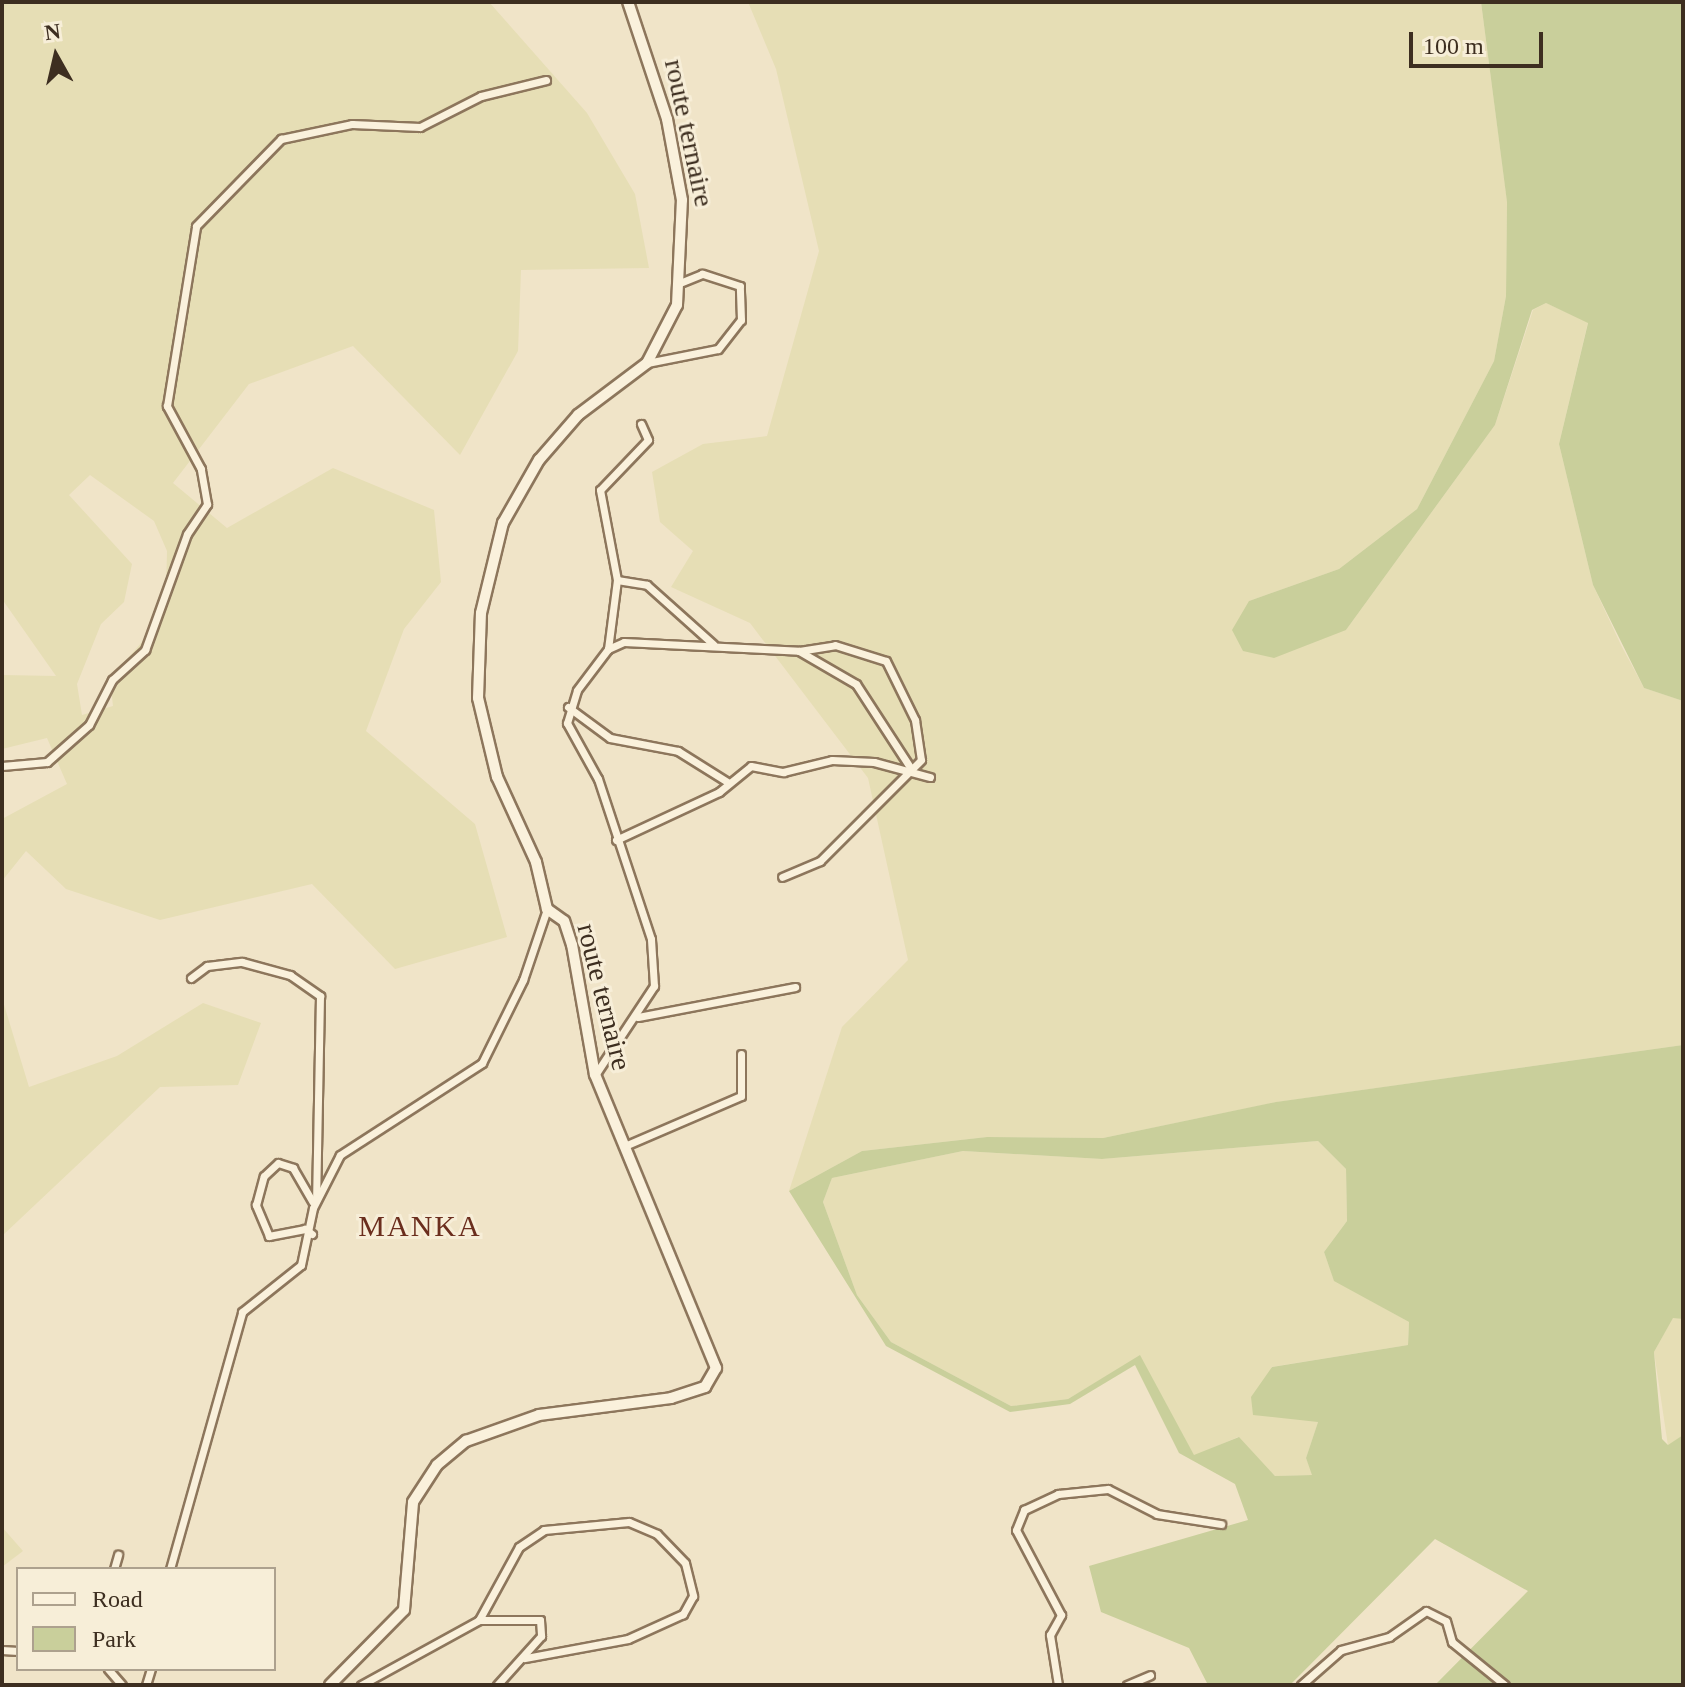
<!DOCTYPE html>
<html>
<head>
<meta charset="utf-8">
<style>
  body { margin:0 }
  #map { position:relative; width:1685px; height:1687px; overflow:hidden; background:#f0e4c8; font-family:"Times New Roman",serif }
  div>[style] { position:absolute }
  .farmland>* { inset:0; background:#e6deb5 }
  .green>* { inset:0; background:#c9cf9b }
  .roads { filter:drop-shadow(2px 0 #8d765c) drop-shadow(-2px 0 #8d765c) drop-shadow(0 2px #8d765c) drop-shadow(0 -2px #8d765c) }
  .street>* { height:7px; margin:-3.5px; padding:0 3.5px; transform-origin:3.5px; border-radius:3.5px; background:#faf1dc }
  .secondary>* { height:10px; margin:-5px; padding:0 5px; transform-origin:5px; border-radius:5px; background:#faf1dc }
  span { translate:-50% -50%; white-space:nowrap; text-align:center; line-height:1.15; -webkit-text-stroke:6px #f7eed8; paint-order:stroke }
  .street-label { font-size:28px; color:#3d2e20 }
  .neighbourhood-label { font-size:30px; color:#6b2e1e; letter-spacing:2px }
  .frame { position:absolute; inset:0; border:4px solid #3d2e20; pointer-events:none }
  .legend { position:absolute; left:16px; top:1567px; width:260px; height:104px; box-sizing:border-box; background:#f7eed8; border:2px solid #ada18e; margin:0; padding:10px 14px; list-style:none; font-size:24px; color:#3d2e20 }
  .legend li { display:flex; align-items:center; gap:16px; height:40px }
  .legend b { width:40px; border:2px solid #ada18e }
  .north { position:absolute; left:16px; top:16px; width:80px; height:80px; -webkit-text-stroke:6px #f7eed8; paint-order:stroke; rotate:352deg; font-size:22px; font-weight:700; line-height:32px; text-align:center; color:#3d2e20 }
  .north::after { content:''; display:block; margin:auto; width:28px; height:36px; background:#3d2e20; clip-path:polygon(50% 0,100% 100%,50% 72%,0 100%) }
  .scale { position:absolute; left:1409px; top:32px; width:134px; height:36px; box-sizing:border-box; border:4px solid #3d2e20; border-top:0; padding-left:10px; font-size:24px; line-height:28px; white-space:nowrap; color:#3d2e20; -webkit-text-stroke:6px #f7eed8; paint-order:stroke }
</style>
</head>
<body>
<div id="map">
  <div class="farmland">
    <i style="clip-path:polygon(evenodd,2px 2px,489px 2px,587px 113px,635px 194px,649px 268px,521px 270px,518px 351px,460px 455px,353px 346px,249px 384px,173px 483px,227px 528px,333px 468px,434px 510px,441px 582px,404px 629px,366px 731px,475px 824px,507px 937px,395px 969px,312px 884px,160px 920px,66px 889px,26px 851px,2px 881px,2px 819px,67px 784px,47px 738px,2px 749px,2px 675px,56px 676px,2px 599px,2px 2px,90px 475px,154px 521px,167px 551px,166px 593px,149px 634px,110px 679px,113px 706px,82px 715px,77px 684px,101px 624px,124px 602px,132px 564px,69px 495px,90px 475px)"></i>
    <i style="clip-path:polygon(748px 2px,1481px 2px,1507px 201px,1506px 296px,1494px 361px,1417px 509px,1339px 569px,1249px 601px,1346px 630px,1495px 425px,1533px 310px,1546px 303px,1588px 322px,1559px 444px,1593px 585px,1621px 645px,1644px 688px,1683px 701px,1683px 1045px,1277px 1102px,1103px 1138px,987px 1137px,862px 1151px,789px 1191px,842px 1027px,908px 960px,868px 778px,750px 623px,671px 587px,693px 551px,660px 522px,652px 472px,703px 444px,767px 436px,819px 251px,776px 69px)"></i>
    <i style="clip-path:polygon(2px 998px,29px 1087px,117px 1056px,203px 1003px,261px 1023px,238px 1085px,160px 1087px,2px 1236px)"></i>
    <i style="clip-path:polygon(1318px 1141px,1346px 1169px,1347px 1221px,1324px 1252px,1334px 1280px,1409px 1322px,1408px 1345px,1271px 1367px,1318px 1422px,1306px 1458px,1313px 1475px,1275px 1476px,1238px 1437px,1194px 1456px,1140px 1356px,1068px 1399px,1011px 1406px,891px 1342px,857px 1295px,823px 1202px,832px 1178px,963px 1151px,1102px 1159px)"></i>
    <i style="clip-path:polygon(1673px 1317px,1683px 1319px,1683px 1435px,1668px 1446px,1654px 1352px)"></i>
    <i style="clip-path:polygon(2px 1527px,23px 1551px,2px 1567px)"></i>
  </div>
  <div class="green">
    <i style="clip-path:polygon(1481px 2px,1683px 2px,1683px 701px,1644px 688px,1593px 585px,1559px 444px,1588px 323px,1546px 303px,1532px 310px,1495px 425px,1346px 630px,1274px 658px,1243px 651px,1232px 630px,1249px 601px,1339px 569px,1417px 509px,1494px 361px,1506px 296px,1507px 202px)"></i>
    <i style="clip-path:polygon(evenodd,1683px 1045px,1683px 1319px,1673px 1318px,1654px 1352px,1662px 1439px,1668px 1445px,1683px 1435px,1683px 1685px,1435px 1685px,1528px 1591px,1435px 1539px,1290px 1685px,1208px 1685px,1189px 1648px,1101px 1612px,1089px 1566px,1248px 1520px,1235px 1484px,1179px 1453px,1135px 1365px,1070px 1404px,1010px 1412px,886px 1346px,789px 1191px,862px 1151px,987px 1137px,1103px 1138px,1276px 1102px,1683px 1045px,1318px 1141px,1346px 1169px,1347px 1221px,1324px 1252px,1334px 1281px,1409px 1322px,1408px 1345px,1272px 1367px,1251px 1397px,1253px 1415px,1318px 1422px,1306px 1458px,1312px 1475px,1275px 1476px,1239px 1437px,1194px 1455px,1140px 1355px,1068px 1399px,1011px 1406px,891px 1342px,857px 1295px,823px 1202px,832px 1178px,963px 1151px,1102px 1159px,1318px 1141px)"></i>
  </div>
  <div class="roads">
    <div class="street">
      <i style="left:647px;top:363px;width:72px;rotate:-11.2deg"></i>
      <i style="left:718px;top:349px;width:37px;rotate:-52deg"></i>
      <i style="left:741px;top:320px;width:34px;rotate:-92deg"></i>
      <i style="left:740px;top:286px;width:40px;rotate:-162deg"></i>
      <i style="left:702px;top:274px;width:24px;rotate:158deg"></i>
      <i style="left:641px;top:424px;width:17px;rotate:66deg"></i>
      <i style="left:648px;top:440px;width:69px;rotate:133.8deg"></i>
      <i style="left:600px;top:490px;width:92px;rotate:79.3deg"></i>
      <i style="left:617px;top:580px;width:30px;rotate:9deg"></i>
      <i style="left:647px;top:585px;width:89px;rotate:41.8deg"></i>
      <i style="left:608px;top:649px;width:70px;rotate:-82.6deg"></i>
      <i style="left:799px;top:651px;width:66px;rotate:30.1deg"></i>
      <i style="left:856px;top:684px;width:99px;rotate:57deg"></i>
      <i style="left:568px;top:707px;width:52px;rotate:36.4deg"></i>
      <i style="left:610px;top:738px;width:69px;rotate:10.8deg"></i>
      <i style="left:678px;top:751px;width:60px;rotate:32.1deg"></i>
      <i style="left:2px;top:766px;width:45px;rotate:-5.1deg"></i>
      <i style="left:47px;top:762px;width:56px;rotate:-41.4deg"></i>
      <i style="left:89px;top:725px;width:51px;rotate:-62.9deg"></i>
      <i style="left:112px;top:680px;width:45px;rotate:-42.3deg"></i>
      <i style="left:145px;top:650px;width:123px;rotate:-70.1deg"></i>
      <i style="left:187px;top:534px;width:36px;rotate:-56deg"></i>
      <i style="left:207px;top:504px;width:36px;rotate:-100deg"></i>
      <i style="left:201px;top:469px;width:72px;rotate:-118.4deg"></i>
      <i style="left:167px;top:406px;width:182px;rotate:-80.8deg"></i>
      <i style="left:196px;top:226px;width:122px;rotate:-45.7deg"></i>
      <i style="left:281px;top:139px;width:73px;rotate:-11.9deg"></i>
      <i style="left:352px;top:124px;width:68px;rotate:2.5deg"></i>
      <i style="left:420px;top:127px;width:68px;rotate:-26.9deg"></i>
      <i style="left:481px;top:96px;width:67px;rotate:-13.8deg"></i>
      <i style="left:616px;top:840px;width:114px;rotate:-25deg"></i>
      <i style="left:719px;top:792px;width:41px;rotate:-39.1deg"></i>
      <i style="left:751px;top:766px;width:33px;rotate:11deg"></i>
      <i style="left:783px;top:772px;width:50px;rotate:-13.8deg"></i>
      <i style="left:832px;top:760px;width:42px;rotate:2.7deg"></i>
      <i style="left:874px;top:762px;width:58px;rotate:15deg"></i>
      <i style="left:191px;top:978px;width:20px;rotate:-37deg"></i>
      <i style="left:207px;top:966px;width:35px;rotate:-7deg"></i>
      <i style="left:242px;top:962px;width:50px;rotate:15.2deg"></i>
      <i style="left:290px;top:975px;width:37px;rotate:35deg"></i>
      <i style="left:320px;top:996px;width:202px;rotate:91.1deg"></i>
      <i style="left:638px;top:1017px;width:160px;rotate:-10.8deg"></i>
      <i style="left:595px;top:1075px;width:107px;rotate:-56.5deg"></i>
      <i style="left:654px;top:986px;width:47px;rotate:-93.7deg"></i>
      <i style="left:651px;top:939px;width:169px;rotate:-108.3deg"></i>
      <i style="left:598px;top:779px;width:64px;rotate:-119deg"></i>
      <i style="left:567px;top:723px;width:34px;rotate:-73deg"></i>
      <i style="left:577px;top:690px;width:51px;rotate:-52.9deg"></i>
      <i style="left:608px;top:649px;width:17px;rotate:-24deg"></i>
      <i style="left:624px;top:642px;width:175px;rotate:2.9deg"></i>
      <i style="left:799px;top:651px;width:36px;rotate:-9deg"></i>
      <i style="left:835px;top:645px;width:53px;rotate:17.4deg"></i>
      <i style="left:886px;top:661px;width:66px;rotate:63.8deg"></i>
      <i style="left:915px;top:720px;width:40px;rotate:81.5deg"></i>
      <i style="left:921px;top:760px;width:143px;rotate:135deg"></i>
      <i style="left:820px;top:861px;width:41px;rotate:157.2deg"></i>
      <i style="left:627px;top:1145px;width:124px;rotate:-23.3deg"></i>
      <i style="left:741px;top:1096px;width:42px;rotate:-90deg"></i>
      <i style="left:312px;top:1234px;width:9px;rotate:-144deg"></i>
      <i style="left:305px;top:1229px;width:37px;rotate:169deg"></i>
      <i style="left:269px;top:1236px;width:34px;rotate:-113deg"></i>
      <i style="left:256px;top:1205px;width:30px;rotate:-75deg"></i>
      <i style="left:264px;top:1176px;width:19px;rotate:-43deg"></i>
      <i style="left:278px;top:1163px;width:16px;rotate:18deg"></i>
      <i style="left:293px;top:1168px;width:39px;rotate:60deg"></i>
      <i style="left:114px;top:1569px;width:15px;rotate:-74deg"></i>
      <i style="left:170px;top:1569px;width:267px;rotate:-74.3deg"></i>
      <i style="left:242px;top:1312px;width:75px;rotate:-38.5deg"></i>
      <i style="left:301px;top:1265px;width:58px;rotate:-78.1deg"></i>
      <i style="left:313px;top:1208px;width:59px;rotate:-63deg"></i>
      <i style="left:340px;top:1155px;width:169px;rotate:-32.9deg"></i>
      <i style="left:482px;top:1063px;width:93px;rotate:-63.7deg"></i>
      <i style="left:523px;top:980px;width:75px;rotate:-71.3deg"></i>
      <i style="left:479px;top:1620px;width:83px;rotate:-61.3deg"></i>
      <i style="left:519px;top:1547px;width:30px;rotate:-34deg"></i>
      <i style="left:544px;top:1530px;width:85px;rotate:-5.4deg"></i>
      <i style="left:629px;top:1522px;width:30px;rotate:23deg"></i>
      <i style="left:657px;top:1534px;width:40px;rotate:46deg"></i>
      <i style="left:685px;top:1563px;width:34px;rotate:76deg"></i>
      <i style="left:693px;top:1596px;width:21px;rotate:119deg"></i>
      <i style="left:683px;top:1614px;width:60px;rotate:155.6deg"></i>
      <i style="left:628px;top:1639px;width:105px;rotate:169.5deg"></i>
      <i style="left:2px;top:1650px;width:16px;rotate:4deg"></i>
      <i style="left:108px;top:1669px;width:21px;rotate:49deg"></i>
      <i style="left:146px;top:1685px;width:17px;rotate:-73deg"></i>
      <i style="left:361px;top:1685px;width:135px;rotate:-28.8deg"></i>
      <i style="left:479px;top:1620px;width:61px"></i>
      <i style="left:540px;top:1620px;width:16px;rotate:86deg"></i>
      <i style="left:541px;top:1636px;width:66px;rotate:131.9deg"></i>
      <i style="left:1058px;top:1685px;width:51px;rotate:-99.1deg"></i>
      <i style="left:1050px;top:1635px;width:23px;rotate:-61deg"></i>
      <i style="left:1061px;top:1615px;width:96px;rotate:-117.9deg"></i>
      <i style="left:1016px;top:1530px;width:22px;rotate:-68deg"></i>
      <i style="left:1024px;top:1510px;width:38px;rotate:-25deg"></i>
      <i style="left:1058px;top:1494px;width:50px;rotate:-5.7deg"></i>
      <i style="left:1108px;top:1489px;width:55px;rotate:27deg"></i>
      <i style="left:1157px;top:1514px;width:65px;rotate:8.9deg"></i>
      <i style="left:1127px;top:1685px;width:25px;rotate:-23deg"></i>
      <i style="left:1301px;top:1685px;width:53px;rotate:-41.2deg"></i>
      <i style="left:1341px;top:1650px;width:50px;rotate:-15.2deg"></i>
      <i style="left:1389px;top:1637px;width:45px;rotate:-35.1deg"></i>
      <i style="left:1426px;top:1611px;width:22px;rotate:27deg"></i>
      <i style="left:1446px;top:1621px;width:22px;rotate:74deg"></i>
      <i style="left:1452px;top:1642px;width:68px;rotate:39.1deg"></i>
    </div>
    <div class="secondary">
      <i style="left:330px;top:1685px;width:105px;rotate:-45.4deg"></i>
      <i style="left:404px;top:1610px;width:108px;rotate:-85.2deg"></i>
      <i style="left:413px;top:1502px;width:44px;rotate:-57deg"></i>
      <i style="left:437px;top:1465px;width:38px;rotate:-40deg"></i>
      <i style="left:466px;top:1441px;width:77px;rotate:-19.6deg"></i>
      <i style="left:539px;top:1415px;width:133px;rotate:-7.3deg"></i>
      <i style="left:671px;top:1398px;width:36px;rotate:-18deg"></i>
      <i style="left:705px;top:1387px;width:22px;rotate:-60deg"></i>
      <i style="left:716px;top:1368px;width:317px;rotate:-112.4deg"></i>
      <i style="left:595px;top:1075px;width:132px;rotate:-100deg"></i>
      <i style="left:572px;top:945px;width:25px;rotate:-108deg"></i>
      <i style="left:564px;top:921px;width:21px;rotate:-145deg"></i>
      <i style="left:547px;top:909px;width:48px;rotate:-103.2deg"></i>
      <i style="left:536px;top:862px;width:94px;rotate:-114.6deg"></i>
      <i style="left:497px;top:777px;width:81px;rotate:-103.5deg"></i>
      <i style="left:478px;top:698px;width:85px;rotate:-88deg"></i>
      <i style="left:481px;top:613px;width:93px;rotate:-76.3deg"></i>
      <i style="left:503px;top:523px;width:73px;rotate:-60.3deg"></i>
      <i style="left:539px;top:460px;width:60px;rotate:-49.1deg"></i>
      <i style="left:578px;top:415px;width:86px;rotate:-37deg"></i>
      <i style="left:647px;top:363px;width:65px;rotate:-62.7deg"></i>
      <i style="left:677px;top:305px;width:105px;rotate:-87.3deg"></i>
      <i style="left:682px;top:200px;width:82px;rotate:-100.5deg"></i>
      <i style="left:667px;top:119px;width:123px;rotate:-108.4deg"></i>
    </div>
  </div>
  <div class="street-label">
    <span style="left:689px;top:133px;rotate:78deg">route ternaire</span>
    <span style="left:604px;top:997px;rotate:76deg">route ternaire</span>
  </div>
  <div class="neighbourhood-label">
    <span style="left:420px;top:1226px">MANKA</span>
  </div>
  <div class="frame"></div>
  <ul class="legend">
  <li><b style="height:10px;background:#faf1dc"></b>Road</li>
  <li><b style="height:22px;background:#c9cf9b"></b>Park</li>
  </ul>
  <div class="north">N</div>
  <div class="scale">100 m</div>
</div>
</body>
</html>
